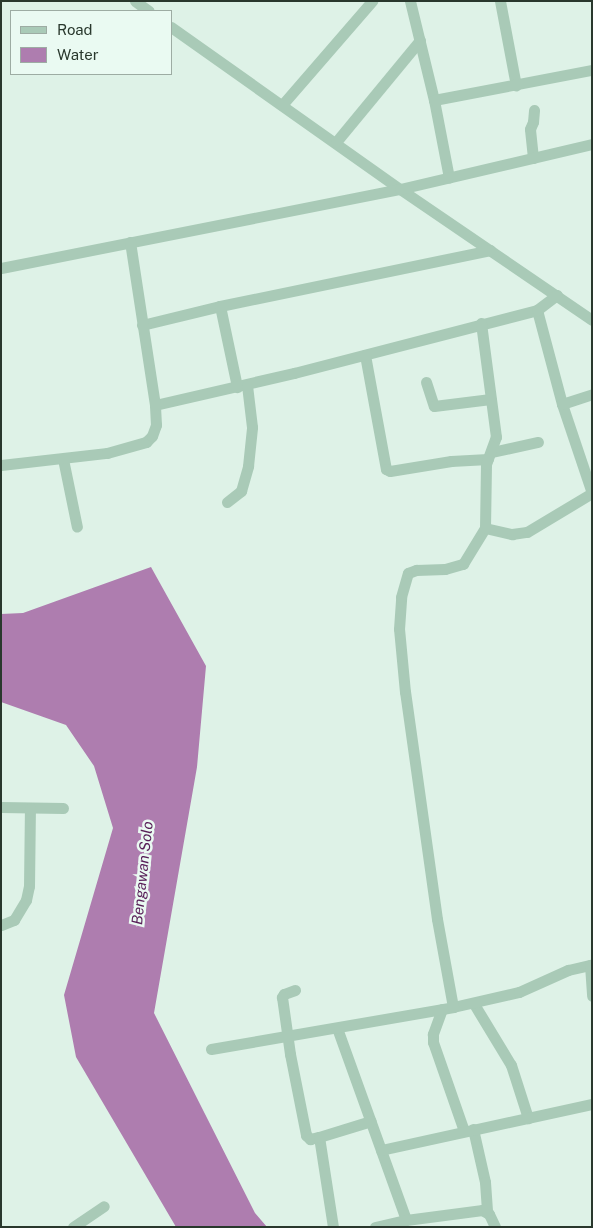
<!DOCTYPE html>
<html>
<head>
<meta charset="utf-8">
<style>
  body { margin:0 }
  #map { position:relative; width:593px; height:1228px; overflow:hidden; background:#def2e7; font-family:"Public Sans",sans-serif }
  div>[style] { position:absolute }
  .water>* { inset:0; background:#ae7daf }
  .minor>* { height:11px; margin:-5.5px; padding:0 5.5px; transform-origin:5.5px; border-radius:5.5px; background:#a9cab7 }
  span { translate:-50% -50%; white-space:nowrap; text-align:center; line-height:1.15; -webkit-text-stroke:5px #eafaf2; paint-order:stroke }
  .water-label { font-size:15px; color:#581f58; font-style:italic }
  .frame { position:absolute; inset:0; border:2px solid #29382d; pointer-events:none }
  .legend { position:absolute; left:10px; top:10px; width:162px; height:65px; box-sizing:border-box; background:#eafaf2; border:1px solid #9daca3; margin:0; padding:6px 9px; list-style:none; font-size:15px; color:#29382d }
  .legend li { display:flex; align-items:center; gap:10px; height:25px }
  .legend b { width:25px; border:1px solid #9daca3 }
</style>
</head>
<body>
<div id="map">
  <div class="water">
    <i style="clip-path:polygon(151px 567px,206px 666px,197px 767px,154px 1013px,255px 1213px,267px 1227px,176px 1227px,76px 1057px,64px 995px,113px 828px,94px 766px,66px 725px,1px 702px,1px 614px,23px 613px)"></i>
  </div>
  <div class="minor">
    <i style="left:135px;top:1px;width:17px;rotate:36deg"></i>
    <i style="left:410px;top:1px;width:102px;rotate:76.4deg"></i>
    <i style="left:434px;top:100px;width:79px;rotate:79.1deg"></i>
    <i style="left:500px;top:1px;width:86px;rotate:79.3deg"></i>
    <i style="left:171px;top:27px;width:281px;rotate:35.3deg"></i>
    <i style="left:400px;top:189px;width:232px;rotate:34.3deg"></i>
    <i style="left:434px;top:100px;width:161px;rotate:-10.8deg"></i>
    <i style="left:282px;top:105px;width:138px;rotate:-49.1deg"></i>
    <i style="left:336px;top:142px;width:132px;rotate:-50.5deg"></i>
    <i style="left:533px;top:158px;width:29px;rotate:-96deg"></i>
    <i style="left:530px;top:129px;width:8px;rotate:-67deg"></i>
    <i style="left:533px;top:122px;width:12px;rotate:-85deg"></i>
    <i style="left:1px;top:268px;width:407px;rotate:-11.2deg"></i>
    <i style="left:400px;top:189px;width:197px;rotate:-13.2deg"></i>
    <i style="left:220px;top:306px;width:83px;rotate:78.1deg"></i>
    <i style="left:537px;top:310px;width:97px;rotate:75.1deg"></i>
    <i style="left:562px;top:404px;width:94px;rotate:71.4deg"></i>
    <i style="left:142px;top:325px;width:80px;rotate:-13.7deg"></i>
    <i style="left:220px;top:306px;width:276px;rotate:-11.7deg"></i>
    <i style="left:365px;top:355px;width:116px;rotate:79.6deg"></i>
    <i style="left:386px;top:469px;width:4px;rotate:27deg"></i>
    <i style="left:390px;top:471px;width:62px;rotate:-9.3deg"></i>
    <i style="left:451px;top:461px;width:37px;rotate:-3deg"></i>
    <i style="left:426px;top:382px;width:25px;rotate:72deg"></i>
    <i style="left:434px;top:406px;width:57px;rotate:-7deg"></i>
    <i style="left:562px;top:404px;width:32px;rotate:-18deg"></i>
    <i style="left:155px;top:405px;width:143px;rotate:-13deg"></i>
    <i style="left:294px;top:373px;width:251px;rotate:-14.5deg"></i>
    <i style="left:537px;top:310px;width:25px;rotate:-37deg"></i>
    <i style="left:492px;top:452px;width:47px;rotate:-12.3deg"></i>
    <i style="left:63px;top:459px;width:69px;rotate:78.4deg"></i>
    <i style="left:1px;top:465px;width:107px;rotate:-6.5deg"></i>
    <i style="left:107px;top:453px;width:41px;rotate:-15.8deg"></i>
    <i style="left:146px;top:442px;width:8px;rotate:-45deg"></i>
    <i style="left:152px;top:436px;width:12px;rotate:-70deg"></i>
    <i style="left:156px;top:425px;width:20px;rotate:-93deg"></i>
    <i style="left:155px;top:405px;width:165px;rotate:-98.7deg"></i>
    <i style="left:227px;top:502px;width:18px;rotate:-38deg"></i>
    <i style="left:241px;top:491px;width:26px;rotate:-74deg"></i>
    <i style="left:248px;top:466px;width:39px;rotate:-84deg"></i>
    <i style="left:252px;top:427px;width:42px;rotate:-96.8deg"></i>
    <i style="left:485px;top:528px;width:28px;rotate:13deg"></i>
    <i style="left:512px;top:534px;width:15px;rotate:-8deg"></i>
    <i style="left:527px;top:532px;width:76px;rotate:-31deg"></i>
    <i style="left:1px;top:807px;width:62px;rotate:0.9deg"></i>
    <i style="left:1px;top:925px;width:14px;rotate:-21deg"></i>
    <i style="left:14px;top:920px;width:23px;rotate:-59deg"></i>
    <i style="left:26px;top:900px;width:14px;rotate:-78deg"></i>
    <i style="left:29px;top:886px;width:78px;rotate:-89.3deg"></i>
    <i style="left:295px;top:990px;width:12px;rotate:160deg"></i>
    <i style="left:284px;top:994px;width:4px;rotate:124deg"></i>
    <i style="left:282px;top:997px;width:58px;rotate:82deg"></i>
    <i style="left:290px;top:1054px;width:83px;rotate:78.8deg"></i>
    <i style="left:306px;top:1135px;width:6px;rotate:45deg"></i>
    <i style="left:310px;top:1139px;width:9px;rotate:-13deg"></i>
    <i style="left:474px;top:1004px;width:71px;rotate:58.8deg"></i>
    <i style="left:511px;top:1065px;width:56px;rotate:72.2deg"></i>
    <i style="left:453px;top:1007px;width:68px;rotate:-12.8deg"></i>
    <i style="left:519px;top:992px;width:54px;rotate:-24.2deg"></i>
    <i style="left:568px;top:970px;width:23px;rotate:-13deg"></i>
    <i style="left:590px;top:965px;width:31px;rotate:86deg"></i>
    <i style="left:442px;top:1009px;width:27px;rotate:110deg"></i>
    <i style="left:433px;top:1034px;width:8px;rotate:90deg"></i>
    <i style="left:433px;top:1042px;width:94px;rotate:70.8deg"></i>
    <i style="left:337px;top:1028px;width:204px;rotate:70.2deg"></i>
    <i style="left:406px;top:1220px;width:77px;rotate:-7.5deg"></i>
    <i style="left:482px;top:1210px;width:8px;rotate:30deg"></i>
    <i style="left:489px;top:1214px;width:14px;rotate:65deg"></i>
    <i style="left:211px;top:1049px;width:246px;rotate:-9.8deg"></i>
    <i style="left:453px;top:1007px;width:89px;rotate:-100.3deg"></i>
    <i style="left:437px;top:919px;width:229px;rotate:-98deg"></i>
    <i style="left:405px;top:692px;width:63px;rotate:-95.4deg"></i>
    <i style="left:399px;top:629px;width:32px;rotate:-86deg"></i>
    <i style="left:401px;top:597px;width:25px;rotate:-74deg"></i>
    <i style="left:408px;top:573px;width:9px;rotate:-21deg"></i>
    <i style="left:416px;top:570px;width:29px;rotate:-2deg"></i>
    <i style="left:445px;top:569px;width:19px;rotate:-16deg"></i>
    <i style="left:463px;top:564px;width:42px;rotate:-58.6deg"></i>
    <i style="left:485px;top:528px;width:64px;rotate:-89.1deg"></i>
    <i style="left:486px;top:464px;width:29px;rotate:-70deg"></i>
    <i style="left:496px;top:437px;width:115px;rotate:-97.5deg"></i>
    <i style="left:473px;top:1129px;width:54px;rotate:77.2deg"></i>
    <i style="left:485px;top:1182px;width:30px;rotate:86deg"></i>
    <i style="left:381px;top:1150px;width:216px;rotate:-12.3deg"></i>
    <i style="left:73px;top:1227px;width:37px;rotate:-34deg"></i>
    <i style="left:333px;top:1227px;width:91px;rotate:-98.8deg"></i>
    <i style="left:319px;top:1137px;width:54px;rotate:-17.1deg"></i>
    <i style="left:375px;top:1227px;width:32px;rotate:-13deg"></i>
  </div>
  <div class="water-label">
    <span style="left:142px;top:873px;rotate:-84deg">Bengawan Solo</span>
  </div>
  <div class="frame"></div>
  <ul class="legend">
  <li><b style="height:6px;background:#a9cab7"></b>Road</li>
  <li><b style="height:14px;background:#ae7daf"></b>Water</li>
  </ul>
</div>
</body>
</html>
